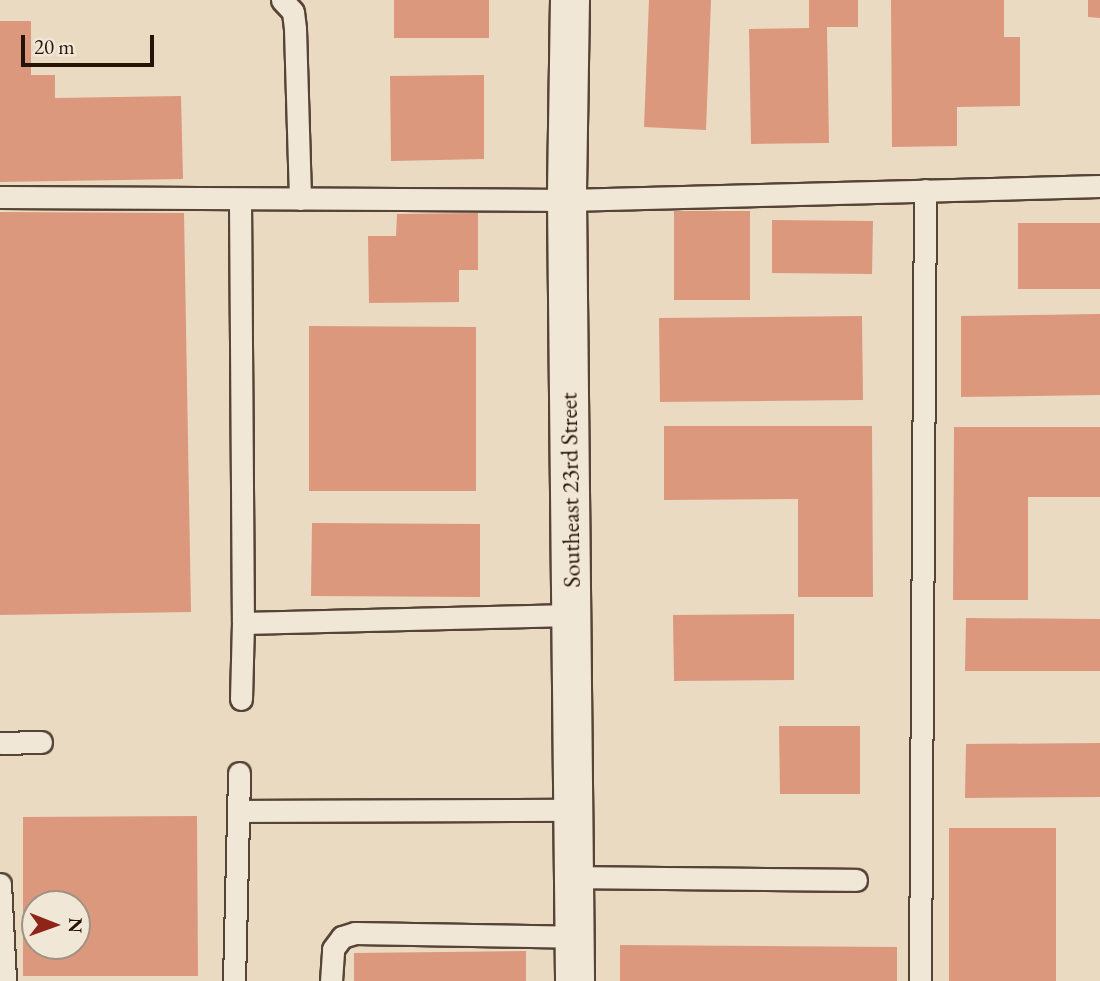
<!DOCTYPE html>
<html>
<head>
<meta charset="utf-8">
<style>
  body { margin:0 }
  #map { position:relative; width:1100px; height:981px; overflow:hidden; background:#eadac2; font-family:"EB Garamond",serif }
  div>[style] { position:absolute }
  .building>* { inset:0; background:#db987d }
  .roads { filter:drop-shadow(2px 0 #564536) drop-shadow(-2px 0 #564536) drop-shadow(0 2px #564536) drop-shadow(0 -2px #564536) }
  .lane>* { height:21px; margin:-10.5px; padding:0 10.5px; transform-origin:10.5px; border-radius:10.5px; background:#f1e7d7 }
  .street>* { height:38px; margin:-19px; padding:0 19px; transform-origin:19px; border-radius:19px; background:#f1e7d7 }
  span { translate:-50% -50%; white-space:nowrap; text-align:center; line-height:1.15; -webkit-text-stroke:5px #f1e7d7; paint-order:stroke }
  .street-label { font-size:24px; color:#251307 }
  .north { position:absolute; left:21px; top:890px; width:70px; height:70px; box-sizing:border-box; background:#f1e7d7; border:2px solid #9f9284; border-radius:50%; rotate:91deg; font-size:19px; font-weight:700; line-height:28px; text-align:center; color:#251307 }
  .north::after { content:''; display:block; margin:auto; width:24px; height:32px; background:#8f2418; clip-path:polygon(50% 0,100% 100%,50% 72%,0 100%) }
  .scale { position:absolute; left:21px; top:35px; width:133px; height:32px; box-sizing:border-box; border:4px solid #251307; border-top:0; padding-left:9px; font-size:21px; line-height:24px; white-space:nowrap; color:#251307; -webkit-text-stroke:5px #f1e7d7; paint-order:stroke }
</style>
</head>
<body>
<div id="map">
  <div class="building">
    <i style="clip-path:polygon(394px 0,489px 0,489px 38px,394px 38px)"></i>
    <i style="clip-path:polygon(649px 0,711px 0,706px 130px,644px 127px)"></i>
    <i style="clip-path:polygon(809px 0,858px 0,858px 27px,827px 27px,829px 143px,751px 144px,749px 29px,809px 28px)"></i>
    <i style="clip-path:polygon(891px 0,1004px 0,1004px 37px,1020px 37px,1020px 106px,957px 107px,957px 146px,892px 147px)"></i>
    <i style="clip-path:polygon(1088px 0,1100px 0,1100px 18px,1088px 17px)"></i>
    <i style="clip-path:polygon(0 21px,31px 21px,31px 75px,55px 75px,55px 98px,181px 96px,183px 179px,0 182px)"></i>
    <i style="clip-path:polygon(484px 75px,484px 159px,391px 161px,390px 76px)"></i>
    <i style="clip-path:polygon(674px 211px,750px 211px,750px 300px,674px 300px)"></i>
    <i style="clip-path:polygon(0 212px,184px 213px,191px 612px,0 615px)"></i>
    <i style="clip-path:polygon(478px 213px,478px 270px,459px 270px,459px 302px,369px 303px,368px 236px,396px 236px,397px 214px)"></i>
    <i style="clip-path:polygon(772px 220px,873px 221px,872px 274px,772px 273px)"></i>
    <i style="clip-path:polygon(1018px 223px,1100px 223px,1100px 289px,1018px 289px)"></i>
    <i style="clip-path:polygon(1100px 314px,1100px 395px,961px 397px,961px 316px)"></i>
    <i style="clip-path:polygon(862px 316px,863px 400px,660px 402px,659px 318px)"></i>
    <i style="clip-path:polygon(309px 326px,476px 327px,476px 491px,309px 491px)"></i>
    <i style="clip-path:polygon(664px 426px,872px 426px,873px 597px,798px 597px,798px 499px,664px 500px)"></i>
    <i style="clip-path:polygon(954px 427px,1100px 427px,1100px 497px,1028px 497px,1028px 600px,953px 600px)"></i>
    <i style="clip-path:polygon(312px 523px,480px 524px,480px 597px,311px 596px)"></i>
    <i style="clip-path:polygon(794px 614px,794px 680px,674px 681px,673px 615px)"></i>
    <i style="clip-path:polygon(966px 618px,1100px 619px,1100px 671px,965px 671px)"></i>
    <i style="clip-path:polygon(779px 726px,860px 726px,860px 794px,780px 794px)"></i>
    <i style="clip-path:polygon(1100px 743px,1100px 797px,965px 798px,966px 744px)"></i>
    <i style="clip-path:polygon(evenodd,197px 816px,198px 976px,23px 976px,23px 817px,197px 816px,35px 904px,77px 904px,77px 946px,35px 946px,35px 904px)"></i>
    <i style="clip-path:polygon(949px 828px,1056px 828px,1056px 981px,949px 981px)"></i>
    <i style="clip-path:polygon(620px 945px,897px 947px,897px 981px,620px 981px)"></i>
    <i style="clip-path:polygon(526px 951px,526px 981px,354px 981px,354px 953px)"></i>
  </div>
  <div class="roads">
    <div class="lane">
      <i style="left:282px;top:0;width:16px;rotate:47deg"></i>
      <i style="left:293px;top:12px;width:17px;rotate:83deg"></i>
      <i style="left:295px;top:29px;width:170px;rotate:88.3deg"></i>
      <i style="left:0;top:197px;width:567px;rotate:0.3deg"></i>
      <i style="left:567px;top:200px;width:533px;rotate:-1.5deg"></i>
      <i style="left:240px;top:200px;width:423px;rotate:89.6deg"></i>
      <i style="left:241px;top:699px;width:76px;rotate:-88.5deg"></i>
      <i style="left:243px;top:623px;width:328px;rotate:-1.4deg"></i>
      <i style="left:0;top:743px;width:41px;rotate:-1.4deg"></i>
      <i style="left:239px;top:811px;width:335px;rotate:-0.2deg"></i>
      <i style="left:574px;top:877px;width:282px;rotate:0.6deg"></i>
      <i style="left:0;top:884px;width:97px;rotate:87deg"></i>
      <i style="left:234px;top:981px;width:208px;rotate:-88.6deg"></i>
      <i style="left:331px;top:981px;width:32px;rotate:-86deg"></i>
      <i style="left:333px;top:949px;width:15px;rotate:-53deg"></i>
      <i style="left:342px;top:937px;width:14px;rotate:-17deg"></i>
      <i style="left:355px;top:933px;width:219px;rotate:1deg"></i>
      <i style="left:920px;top:981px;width:791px;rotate:-89.64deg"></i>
    </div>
    <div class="street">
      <i style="left:570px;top:0;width:200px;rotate:90.9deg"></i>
      <i style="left:567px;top:200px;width:781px;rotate:89.41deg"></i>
    </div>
  </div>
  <div class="street-label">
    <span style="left:570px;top:490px;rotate:-91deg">Southeast 23rd Street</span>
  </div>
  <div class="north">N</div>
  <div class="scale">20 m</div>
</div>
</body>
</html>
